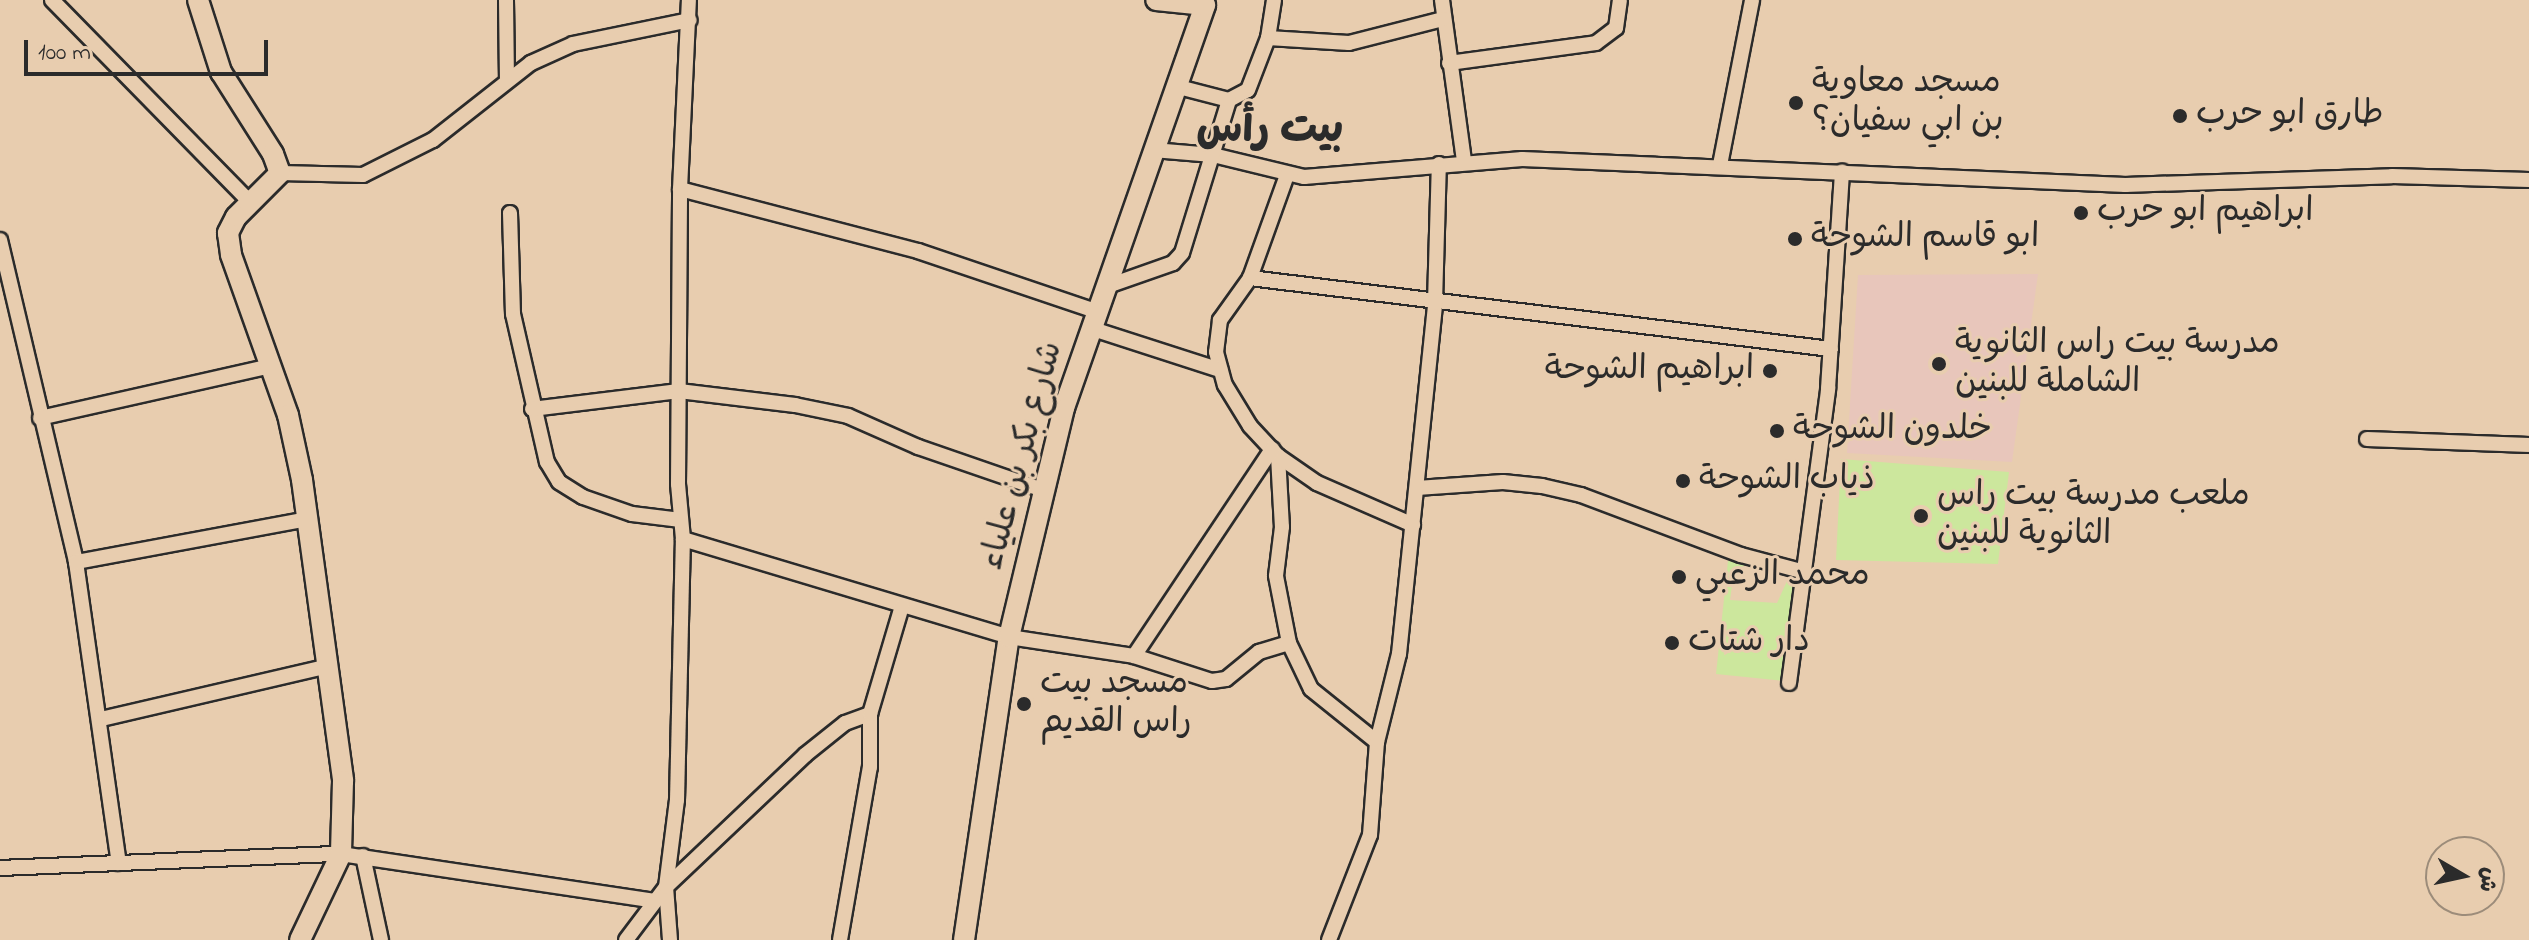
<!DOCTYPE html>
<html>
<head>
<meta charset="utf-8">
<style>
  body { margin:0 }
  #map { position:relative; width:2529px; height:940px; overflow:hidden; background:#e8cdaf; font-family:"Indie Flower","Playpen Sans Arabic",sans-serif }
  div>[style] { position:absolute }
  .built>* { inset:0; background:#e8c6bb }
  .green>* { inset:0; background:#cce79d }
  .roads { filter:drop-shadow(2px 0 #2b2b2b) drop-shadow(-2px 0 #2b2b2b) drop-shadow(0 2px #2b2b2b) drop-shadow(0 -2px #2b2b2b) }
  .street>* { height:14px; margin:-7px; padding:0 7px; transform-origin:7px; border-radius:7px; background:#e8cdaf }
  .secondary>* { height:20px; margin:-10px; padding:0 10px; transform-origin:10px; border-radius:10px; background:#e8cdaf }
  .dots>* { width:22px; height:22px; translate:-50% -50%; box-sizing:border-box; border:4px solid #e8cdaf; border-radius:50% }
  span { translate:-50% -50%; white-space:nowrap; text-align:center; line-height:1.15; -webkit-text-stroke:6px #e8cdaf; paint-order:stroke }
  .poi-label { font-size:34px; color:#2b2b2b }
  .left { translate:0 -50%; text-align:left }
  .right { translate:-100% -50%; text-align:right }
  .street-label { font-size:34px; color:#2b2b2b }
  .district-label { font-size:42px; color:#2b2b2b; font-weight:700 }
  .north { position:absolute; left:2425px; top:836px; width:80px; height:80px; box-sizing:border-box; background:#e8cdaf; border:2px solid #9c8c7a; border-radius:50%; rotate:99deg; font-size:22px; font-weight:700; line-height:32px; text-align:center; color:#2b2b2b }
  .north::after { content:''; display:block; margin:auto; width:28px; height:36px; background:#2b2b2b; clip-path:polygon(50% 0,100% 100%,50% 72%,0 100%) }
  .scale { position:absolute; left:24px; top:40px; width:244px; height:36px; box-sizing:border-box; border:4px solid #2b2b2b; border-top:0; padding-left:10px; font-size:24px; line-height:28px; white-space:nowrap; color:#2b2b2b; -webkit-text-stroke:6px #e8cdaf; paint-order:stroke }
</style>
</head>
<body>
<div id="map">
  <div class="built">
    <i style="clip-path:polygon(2038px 274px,2012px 462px,1847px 453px,1858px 275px)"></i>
  </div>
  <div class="green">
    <i style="clip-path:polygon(1841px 459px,2009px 472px,1998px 564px,1836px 560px)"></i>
    <i style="clip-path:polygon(1728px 561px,1751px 563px,1734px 570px,1730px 600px,1777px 603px,1787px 581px,1797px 582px,1786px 681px,1716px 674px)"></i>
  </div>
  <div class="roads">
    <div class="street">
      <i style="left:52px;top:0;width:283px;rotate:45.6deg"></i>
      <i style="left:506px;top:0;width:81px;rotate:89.3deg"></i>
      <i style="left:1442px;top:0;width:162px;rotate:82.2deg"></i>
      <i style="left:1268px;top:38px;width:81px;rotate:3.5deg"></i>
      <i style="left:1349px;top:43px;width:97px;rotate:-14.3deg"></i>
      <i style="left:1449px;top:63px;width:148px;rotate:-7.7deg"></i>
      <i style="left:1596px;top:43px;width:25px;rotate:-37deg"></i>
      <i style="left:1616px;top:28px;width:28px;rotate:-82deg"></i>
      <i style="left:1229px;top:100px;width:21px;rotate:-28deg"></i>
      <i style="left:1248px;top:90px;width:56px;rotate:-69deg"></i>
      <i style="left:1268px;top:38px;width:38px;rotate:-81deg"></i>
      <i style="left:1153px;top:150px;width:60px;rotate:4.8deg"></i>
      <i style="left:1213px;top:155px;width:94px;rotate:13.6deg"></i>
      <i style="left:1304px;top:177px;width:219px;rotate:-4.7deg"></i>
      <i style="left:1522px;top:159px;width:604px;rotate:2.47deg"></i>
      <i style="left:2125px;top:185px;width:267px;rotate:-1.9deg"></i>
      <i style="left:2392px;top:176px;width:137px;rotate:1.7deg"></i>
      <i style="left:1720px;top:165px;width:168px;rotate:-79deg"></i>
      <i style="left:280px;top:173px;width:83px;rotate:1.4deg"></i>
      <i style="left:363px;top:175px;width:78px;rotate:-26.6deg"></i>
      <i style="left:433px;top:140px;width:125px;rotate:-38.2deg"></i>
      <i style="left:531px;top:63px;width:46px;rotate:-24.3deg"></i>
      <i style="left:573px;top:44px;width:119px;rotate:-11.6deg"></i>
      <i style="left:1287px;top:175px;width:109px;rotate:109.8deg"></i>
      <i style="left:1250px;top:278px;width:52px;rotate:125.5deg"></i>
      <i style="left:1220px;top:320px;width:32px;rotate:97deg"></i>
      <i style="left:1216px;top:352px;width:34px;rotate:75deg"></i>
      <i style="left:1225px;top:385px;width:48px;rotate:58.6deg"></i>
      <i style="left:1250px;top:426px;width:41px;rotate:47deg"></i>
      <i style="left:1278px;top:456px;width:71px;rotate:86.8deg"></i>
      <i style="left:1282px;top:527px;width:49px;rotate:97deg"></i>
      <i style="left:1276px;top:576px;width:68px;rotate:79deg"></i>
      <i style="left:1289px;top:643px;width:51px;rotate:64.4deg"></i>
      <i style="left:1311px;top:689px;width:85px;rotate:38.8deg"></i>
      <i style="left:680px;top:189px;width:246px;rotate:14.6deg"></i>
      <i style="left:918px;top:251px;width:187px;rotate:18.7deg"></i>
      <i style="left:510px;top:213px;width:101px;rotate:88.3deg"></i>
      <i style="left:513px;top:314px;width:152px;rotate:77.1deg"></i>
      <i style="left:547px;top:462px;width:23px;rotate:59deg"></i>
      <i style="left:559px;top:482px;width:28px;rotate:32deg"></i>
      <i style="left:583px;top:497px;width:52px;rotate:19.1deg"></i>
      <i style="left:632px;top:514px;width:49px;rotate:7deg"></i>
      <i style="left:0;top:240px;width:331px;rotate:76.7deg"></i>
      <i style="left:76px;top:562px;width:304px;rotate:81.9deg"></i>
      <i style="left:1250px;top:278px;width:585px;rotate:6.97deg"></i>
      <i style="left:1105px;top:287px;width:72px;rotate:-19.4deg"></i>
      <i style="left:1173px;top:263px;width:13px;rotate:-48deg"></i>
      <i style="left:1182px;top:253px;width:160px;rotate:-72.9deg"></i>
      <i style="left:1229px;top:100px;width:56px;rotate:-165.5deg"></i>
      <i style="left:1090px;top:328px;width:137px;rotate:17.9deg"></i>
      <i style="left:532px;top:409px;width:148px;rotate:-7deg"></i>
      <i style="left:679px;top:391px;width:117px;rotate:6.9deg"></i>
      <i style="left:795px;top:405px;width:54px;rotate:11.7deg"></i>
      <i style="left:848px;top:416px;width:77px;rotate:23.9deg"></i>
      <i style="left:918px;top:447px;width:132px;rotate:19deg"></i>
      <i style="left:40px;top:418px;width:237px;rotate:-12.7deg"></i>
      <i style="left:2367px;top:439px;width:162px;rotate:2.1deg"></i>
      <i style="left:1278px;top:456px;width:47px;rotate:34.7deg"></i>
      <i style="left:1317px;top:483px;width:105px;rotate:23.6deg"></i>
      <i style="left:1417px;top:488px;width:86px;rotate:-4deg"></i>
      <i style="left:1503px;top:482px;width:39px;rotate:6deg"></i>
      <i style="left:1542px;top:486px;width:40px;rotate:13deg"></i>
      <i style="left:1581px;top:495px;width:171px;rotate:20.6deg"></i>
      <i style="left:1741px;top:555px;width:66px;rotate:14.9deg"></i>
      <i style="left:683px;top:539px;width:340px;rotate:16.7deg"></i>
      <i style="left:1009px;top:637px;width:126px;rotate:8.6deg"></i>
      <i style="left:1134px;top:656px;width:82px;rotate:17.8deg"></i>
      <i style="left:1212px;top:681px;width:14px;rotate:-8deg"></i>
      <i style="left:1226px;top:679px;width:43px;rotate:-39.3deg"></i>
      <i style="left:1259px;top:652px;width:31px;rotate:-17deg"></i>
      <i style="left:76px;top:562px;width:235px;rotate:-10.5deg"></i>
      <i style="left:1134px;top:656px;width:249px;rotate:-56.3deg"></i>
      <i style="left:1789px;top:683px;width:297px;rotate:-82.4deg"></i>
      <i style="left:1828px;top:389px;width:218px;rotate:-86.3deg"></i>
      <i style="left:101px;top:719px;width:229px;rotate:-13.1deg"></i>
      <i style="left:363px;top:856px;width:86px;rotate:77.9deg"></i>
      <i style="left:0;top:868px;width:341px;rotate:-2.4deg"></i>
      <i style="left:341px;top:854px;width:317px;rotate:8.5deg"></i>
      <i style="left:626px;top:940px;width:66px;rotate:-53deg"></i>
      <i style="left:666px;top:887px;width:88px;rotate:-82.8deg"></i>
      <i style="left:677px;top:800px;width:261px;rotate:-88.7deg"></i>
      <i style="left:683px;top:539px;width:55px;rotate:-95.2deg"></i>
      <i style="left:678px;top:484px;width:295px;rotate:-89.6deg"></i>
      <i style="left:680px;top:189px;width:189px;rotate:-87.3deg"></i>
      <i style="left:670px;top:940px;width:53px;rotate:-94.3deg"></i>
      <i style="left:666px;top:887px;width:192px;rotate:-43.5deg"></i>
      <i style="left:805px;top:755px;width:51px;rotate:-38.7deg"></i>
      <i style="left:845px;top:723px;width:27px;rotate:-20deg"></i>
      <i style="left:840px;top:940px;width:176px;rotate:-80.2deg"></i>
      <i style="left:870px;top:767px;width:53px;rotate:-90deg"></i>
      <i style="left:870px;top:714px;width:113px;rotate:-73.5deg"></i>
      <i style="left:1329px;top:940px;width:113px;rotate:-68.7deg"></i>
      <i style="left:1370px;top:835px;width:93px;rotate:-85.7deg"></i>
      <i style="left:1377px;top:742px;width:91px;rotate:-76deg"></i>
      <i style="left:1399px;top:654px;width:353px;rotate:-84.1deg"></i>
      <i style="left:1435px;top:303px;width:139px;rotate:-88.4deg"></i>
    </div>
    <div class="secondary">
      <i style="left:198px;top:0;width:76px;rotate:72.3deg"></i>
      <i style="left:221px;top:72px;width:97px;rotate:57.6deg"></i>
      <i style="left:273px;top:154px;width:20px;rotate:70deg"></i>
      <i style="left:280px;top:173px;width:62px;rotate:135deg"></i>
      <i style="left:236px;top:217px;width:18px;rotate:117deg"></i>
      <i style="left:228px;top:233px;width:22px;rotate:82deg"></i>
      <i style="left:231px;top:255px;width:170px;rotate:70.4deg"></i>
      <i style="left:288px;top:415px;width:66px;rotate:77.8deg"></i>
      <i style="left:302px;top:480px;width:304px;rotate:82.2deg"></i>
      <i style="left:343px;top:781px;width:73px;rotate:91.6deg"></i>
      <i style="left:341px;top:854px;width:95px;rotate:115.5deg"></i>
      <i style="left:964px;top:940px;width:306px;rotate:-81.6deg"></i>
      <i style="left:1009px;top:637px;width:236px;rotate:-76.5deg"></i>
      <i style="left:1064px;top:408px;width:427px;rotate:-70.7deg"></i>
      <i style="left:1205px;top:5px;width:49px;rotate:-174.2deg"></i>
    </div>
  </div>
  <div class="dots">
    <i style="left:1796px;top:103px;background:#2b2b2b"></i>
    <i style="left:2180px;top:116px;background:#2b2b2b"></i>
    <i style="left:2081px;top:213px;background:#2b2b2b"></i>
    <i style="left:1795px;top:239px;background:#2b2b2b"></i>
    <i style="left:1939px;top:364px;background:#2b2b2b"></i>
    <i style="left:1770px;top:371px;background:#2b2b2b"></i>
    <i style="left:1777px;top:431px;background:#2b2b2b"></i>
    <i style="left:1683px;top:481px;background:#2b2b2b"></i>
    <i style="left:1921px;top:516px;background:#2b2b2b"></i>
    <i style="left:1679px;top:577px;background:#2b2b2b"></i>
    <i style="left:1672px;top:643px;background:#2b2b2b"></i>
    <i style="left:1024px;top:704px;background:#2b2b2b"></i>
  </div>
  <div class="poi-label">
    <span class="left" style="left:1812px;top:103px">مسجد معاوية<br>بن ابي سفيان؟</span>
    <span class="left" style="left:2196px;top:116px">طارق ابو حرب</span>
    <span class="left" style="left:2097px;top:213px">ابراهيم ابو حرب</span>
    <span class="left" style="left:1811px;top:239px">ابو قاسم الشوحة</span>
    <span class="left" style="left:1955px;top:364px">مدرسة بيت راس الثانوية<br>الشاملة للبنين</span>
    <span class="right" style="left:1754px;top:371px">ابراهيم الشوحة</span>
    <span class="left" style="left:1793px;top:431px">خلدون الشوحة</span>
    <span class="left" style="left:1699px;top:481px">ذياب الشوحة</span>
    <span class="left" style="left:1937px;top:516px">ملعب مدرسة بيت راس<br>الثانوية للبنين</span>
    <span class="left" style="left:1695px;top:577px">محمد الزعبي</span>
    <span class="left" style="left:1688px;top:643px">دار شتات</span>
    <span class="left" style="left:1040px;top:704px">مسجد بيت<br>راس القديم</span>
  </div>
  <div class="street-label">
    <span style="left:1023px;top:456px;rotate:-75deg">شارع بكر بن علياء</span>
  </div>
  <div class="district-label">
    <span style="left:1270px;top:131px">بيت رأس</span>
  </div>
  <div class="north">ش</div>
  <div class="scale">100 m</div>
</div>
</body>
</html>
